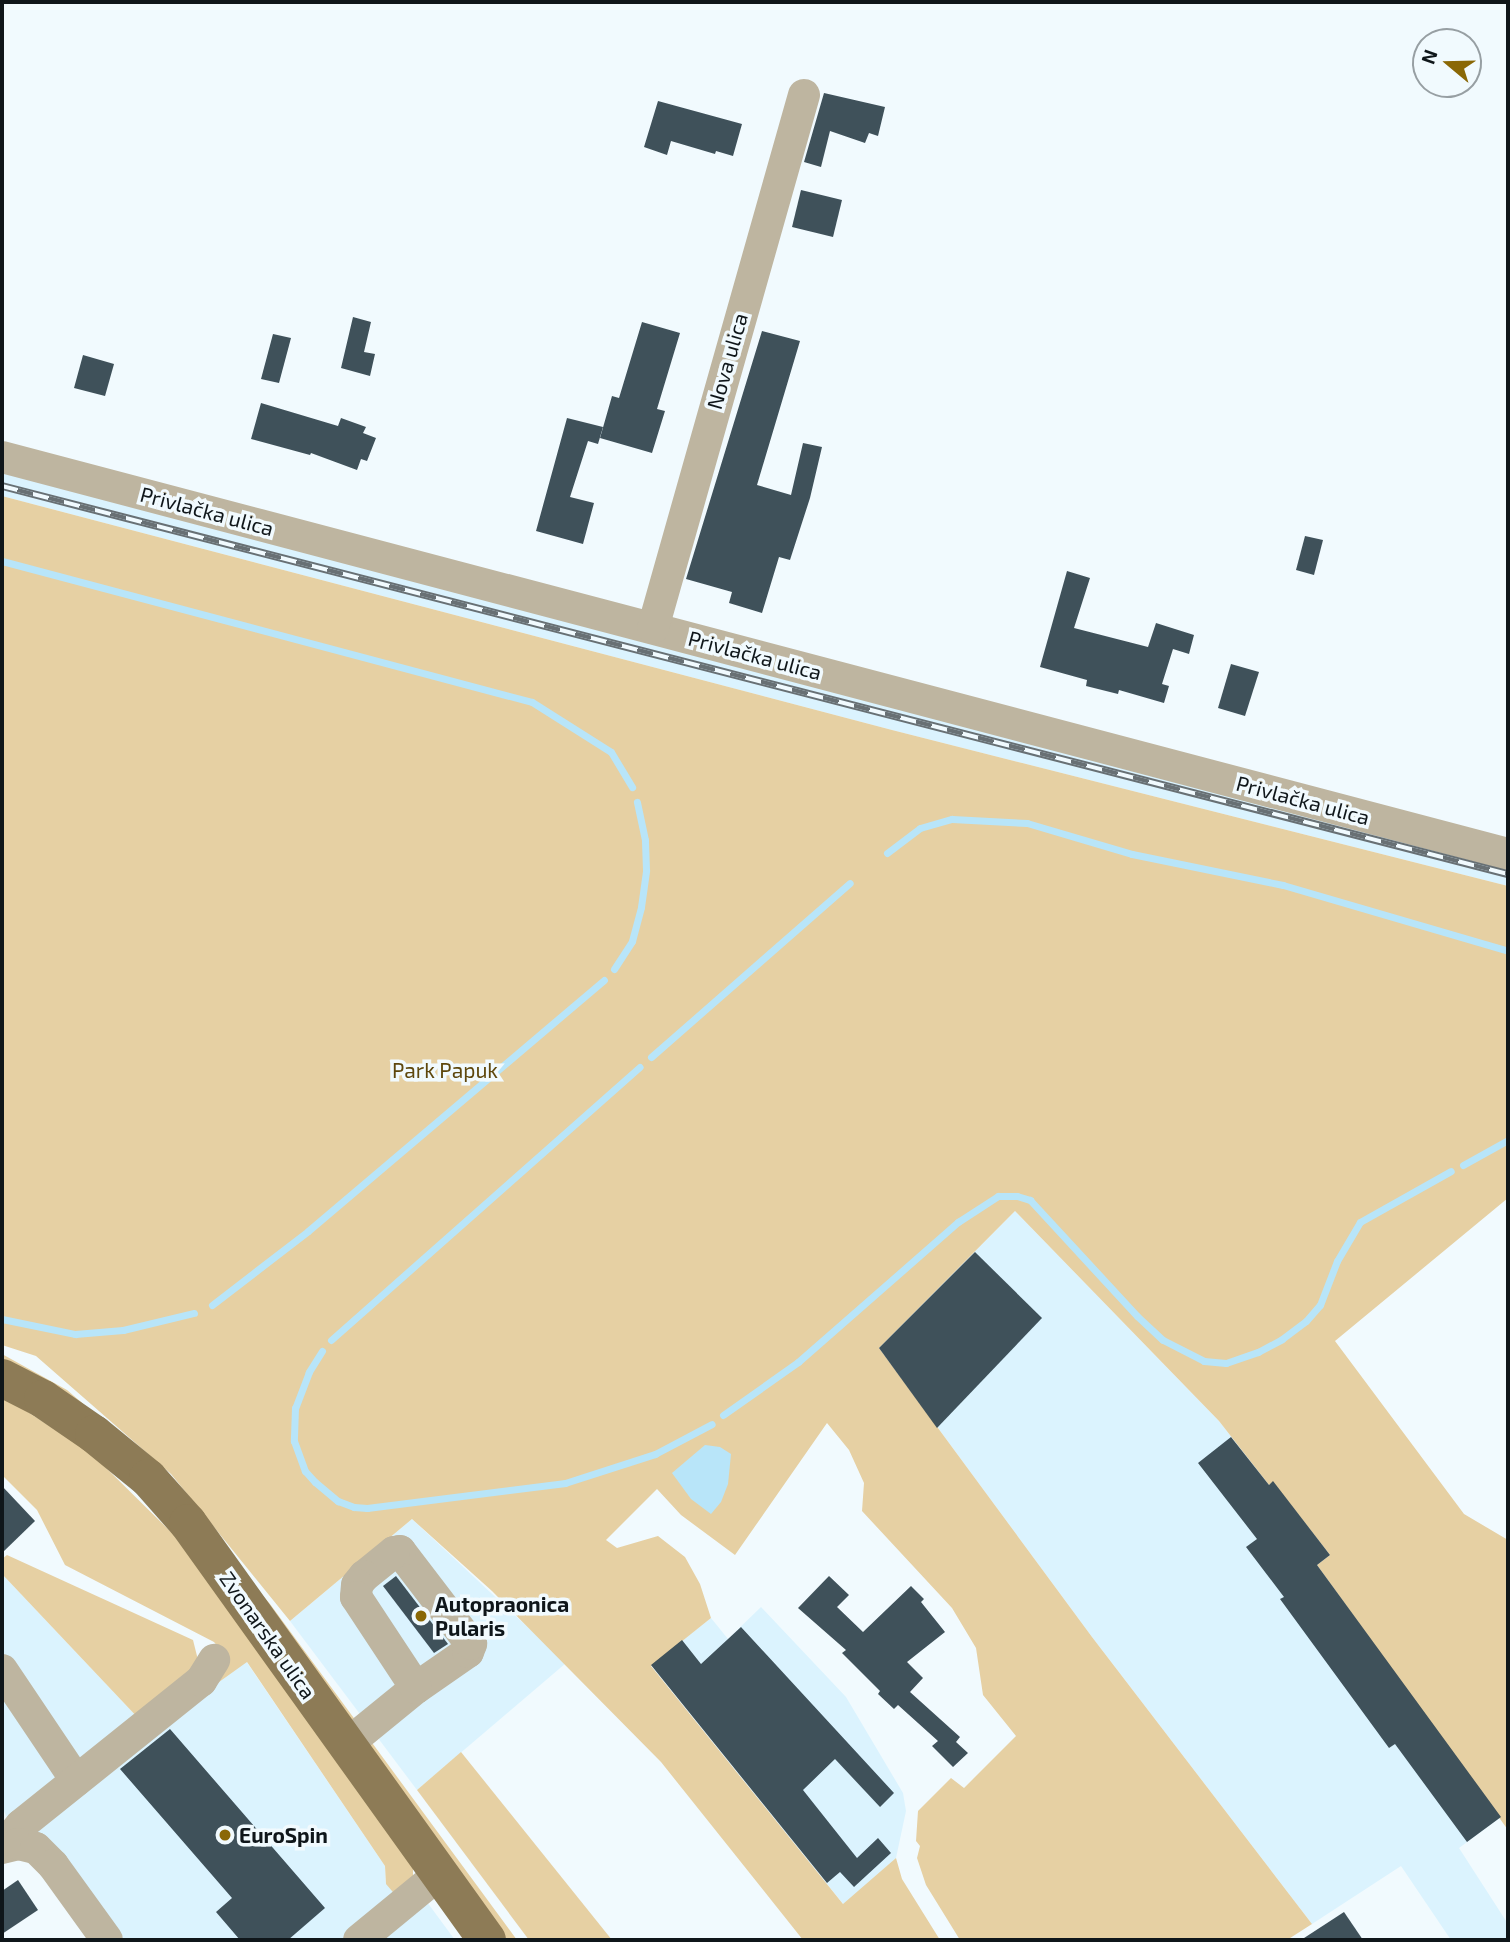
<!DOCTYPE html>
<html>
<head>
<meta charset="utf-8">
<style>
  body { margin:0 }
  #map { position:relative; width:1510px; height:1942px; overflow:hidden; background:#f1fafe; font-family:"Exo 2",sans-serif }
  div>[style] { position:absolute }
  .built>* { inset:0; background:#dbf3fe }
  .green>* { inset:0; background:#e6d0a3 }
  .water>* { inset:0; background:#b8e5f9 }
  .stream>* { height:7px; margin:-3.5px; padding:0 3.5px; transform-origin:3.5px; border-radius:3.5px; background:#b8e5f9 }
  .building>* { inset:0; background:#3f515a }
  .minor>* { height:32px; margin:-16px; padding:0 16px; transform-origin:16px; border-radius:16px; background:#beb5a0 }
  .major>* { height:38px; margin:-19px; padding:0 19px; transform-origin:19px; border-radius:19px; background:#8d7b56 }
  .rail>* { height:8px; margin-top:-4px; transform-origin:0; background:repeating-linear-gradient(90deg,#f1fafe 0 16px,#687074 0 32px); box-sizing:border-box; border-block:2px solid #687074 }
  .dots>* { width:19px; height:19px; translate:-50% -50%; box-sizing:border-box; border:4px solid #f1fafe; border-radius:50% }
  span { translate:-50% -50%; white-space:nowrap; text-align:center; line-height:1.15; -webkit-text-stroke:7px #f1fafe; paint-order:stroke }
  .street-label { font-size:21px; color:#0f161a }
  .park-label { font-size:21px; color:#5e470c }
  .poi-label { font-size:21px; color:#0f161a; font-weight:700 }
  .left { translate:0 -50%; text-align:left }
  .frame { position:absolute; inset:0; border:4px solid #0f161a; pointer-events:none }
  .north { position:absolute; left:1412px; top:28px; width:70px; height:70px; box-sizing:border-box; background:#f1fafe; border:2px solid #979fa3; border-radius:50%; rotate:289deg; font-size:19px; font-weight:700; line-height:28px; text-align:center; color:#0f161a }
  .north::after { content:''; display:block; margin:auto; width:24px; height:32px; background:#8a6806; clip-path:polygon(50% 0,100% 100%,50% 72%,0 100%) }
</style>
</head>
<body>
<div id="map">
  <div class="built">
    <i style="clip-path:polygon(2px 471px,1508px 862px,1508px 886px,892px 730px,2px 496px)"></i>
    <i style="clip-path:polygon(1015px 1211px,1219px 1421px,1268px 1484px,1273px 1481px,1330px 1555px,1318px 1566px,1501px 1817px,1459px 1848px,1508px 1924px,1508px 1940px,1451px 1940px,1401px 1866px,1312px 1924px,1092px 1637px,879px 1348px)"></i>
    <i style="clip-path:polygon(412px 1519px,566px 1663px,417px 1790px,290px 1621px)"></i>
    <i style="clip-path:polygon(2px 1574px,140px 1720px,9px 1823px,2px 1806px)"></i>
    <i style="clip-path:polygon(761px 1607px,846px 1697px,903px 1793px,906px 1811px,896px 1858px,844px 1905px,651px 1665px,711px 1618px,728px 1639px)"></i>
    <i style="clip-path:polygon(246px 1661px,385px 1866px,386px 1884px,413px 1883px,455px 1940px,92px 1940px,39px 1873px,16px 1836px)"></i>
  </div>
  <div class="green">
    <i style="clip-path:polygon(2px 496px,892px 730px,1508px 886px,1508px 1198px,1335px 1341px,1464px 1514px,1508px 1540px,1508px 1830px,1317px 1565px,1330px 1555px,1273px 1482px,1269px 1485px,1219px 1421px,1015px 1211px,879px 1348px,1092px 1637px,1312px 1924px,1287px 1940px,960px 1940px,926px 1885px,917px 1858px,920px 1846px,916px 1841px,918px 1811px,951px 1778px,964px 1788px,1016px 1736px,983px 1695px,976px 1648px,952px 1608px,862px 1511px,864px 1483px,849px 1450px,827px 1423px,735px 1555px,681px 1515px,657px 1489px,606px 1540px,617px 1548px,658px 1536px,685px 1557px,700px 1584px,711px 1618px,651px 1666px,843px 1904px,896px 1858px,902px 1879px,940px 1940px,803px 1940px,661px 1762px,492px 1591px,412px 1519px,290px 1621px,171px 1474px,36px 1356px,2px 1345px)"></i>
    <i style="clip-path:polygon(2px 1354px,67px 1390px,135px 1448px,270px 1604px,517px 1940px,502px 1940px,198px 1524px,2px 1366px)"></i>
    <i style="clip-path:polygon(2px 1395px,91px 1453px,173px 1534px,413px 1862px,413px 1883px,398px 1898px,386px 1884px,385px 1866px,247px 1662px,212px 1687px,219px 1648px,214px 1642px,65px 1565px,37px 1510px,2px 1475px)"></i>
    <i style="clip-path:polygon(7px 1555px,193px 1640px,200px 1668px,140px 1720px,2px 1574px,2px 1559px)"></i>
    <i style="clip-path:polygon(461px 1752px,612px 1940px,529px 1940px,417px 1790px)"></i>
  </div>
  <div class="water">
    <i style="clip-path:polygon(705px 1445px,720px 1447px,731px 1454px,728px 1484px,721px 1502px,711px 1514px,691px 1499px,672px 1473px)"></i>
  </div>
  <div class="stream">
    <i style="left:2px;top:561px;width:548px;rotate:14.9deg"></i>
    <i style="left:532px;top:702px;width:93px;rotate:32.3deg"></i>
    <i style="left:611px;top:752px;width:41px;rotate:59deg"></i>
    <i style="left:887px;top:853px;width:41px;rotate:-37.1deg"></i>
    <i style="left:920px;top:828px;width:33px;rotate:-16deg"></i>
    <i style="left:952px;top:819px;width:75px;rotate:3.1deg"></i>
    <i style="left:1027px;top:823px;width:109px;rotate:16.4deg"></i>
    <i style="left:1132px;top:854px;width:154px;rotate:11.6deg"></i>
    <i style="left:1283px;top:885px;width:234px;rotate:16.3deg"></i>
    <i style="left:614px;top:969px;width:33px;rotate:-57deg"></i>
    <i style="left:632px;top:941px;width:35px;rotate:-75deg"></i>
    <i style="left:641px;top:907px;width:37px;rotate:-82deg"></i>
    <i style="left:646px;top:870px;width:30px;rotate:-92deg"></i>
    <i style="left:645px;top:840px;width:39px;rotate:-102deg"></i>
    <i style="left:651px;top:1057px;width:264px;rotate:-41.2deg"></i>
    <i style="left:1463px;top:1165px;width:51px;rotate:-29.1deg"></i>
    <i style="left:212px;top:1305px;width:121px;rotate:-37.6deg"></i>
    <i style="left:308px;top:1231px;width:388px;rotate:-40.3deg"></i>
    <i style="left:2px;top:1319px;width:75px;rotate:11.6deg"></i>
    <i style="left:75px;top:1334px;width:48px;rotate:-4.8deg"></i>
    <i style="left:123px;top:1330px;width:73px;rotate:-13.5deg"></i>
    <i style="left:331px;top:1340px;width:412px;rotate:-41.5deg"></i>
    <i style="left:322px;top:1351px;width:25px;rotate:122deg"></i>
    <i style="left:309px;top:1372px;width:39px;rotate:111deg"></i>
    <i style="left:295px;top:1408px;width:33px;rotate:92deg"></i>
    <i style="left:294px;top:1441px;width:32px;rotate:70deg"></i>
    <i style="left:305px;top:1471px;width:15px;rotate:48deg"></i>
    <i style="left:315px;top:1482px;width:30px;rotate:40deg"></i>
    <i style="left:338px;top:1501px;width:17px;rotate:21deg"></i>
    <i style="left:354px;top:1507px;width:13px;rotate:4deg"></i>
    <i style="left:367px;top:1508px;width:200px;rotate:-7.2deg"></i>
    <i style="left:565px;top:1483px;width:95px;rotate:-17.9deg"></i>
    <i style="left:655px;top:1454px;width:64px;rotate:-27.8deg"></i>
    <i style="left:723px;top:1415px;width:92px;rotate:-35.2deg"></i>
    <i style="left:798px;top:1362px;width:213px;rotate:-41.2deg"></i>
    <i style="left:958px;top:1222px;width:48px;rotate:-33deg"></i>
    <i style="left:998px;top:1196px;width:19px"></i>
    <i style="left:1017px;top:1196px;width:14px;rotate:17deg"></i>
    <i style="left:1030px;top:1200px;width:158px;rotate:47.3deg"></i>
    <i style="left:1137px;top:1316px;width:35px;rotate:43deg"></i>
    <i style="left:1163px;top:1340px;width:46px;rotate:27.1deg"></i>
    <i style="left:1204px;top:1361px;width:22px;rotate:5deg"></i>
    <i style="left:1226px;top:1363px;width:34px;rotate:-19deg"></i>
    <i style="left:1258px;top:1352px;width:27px;rotate:-28deg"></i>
    <i style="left:1282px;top:1339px;width:30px;rotate:-37deg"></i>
    <i style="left:1306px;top:1321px;width:21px;rotate:-49deg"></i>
    <i style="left:1320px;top:1305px;width:47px;rotate:-68.9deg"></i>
    <i style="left:1337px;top:1261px;width:45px;rotate:-59.5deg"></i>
    <i style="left:1360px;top:1222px;width:104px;rotate:-29.3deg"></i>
  </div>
  <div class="building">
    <i style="clip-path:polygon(824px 93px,885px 107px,878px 136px,869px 133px,865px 143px,830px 131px,821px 167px,804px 162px)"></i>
    <i style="clip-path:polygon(658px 101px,742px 124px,733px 156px,716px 151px,715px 154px,671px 141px,667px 155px,644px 147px)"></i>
    <i style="clip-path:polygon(801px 190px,842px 200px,833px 237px,792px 227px)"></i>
    <i style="clip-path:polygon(353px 317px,371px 322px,364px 352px,375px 354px,370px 376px,341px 368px)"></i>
    <i style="clip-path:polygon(642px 322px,680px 333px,657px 409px,665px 411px,652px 453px,600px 438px,612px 396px,619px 398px)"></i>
    <i style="clip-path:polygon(762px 331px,800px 341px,757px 485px,791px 495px,803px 443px,822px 447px,810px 498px,790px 560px,779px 557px,762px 613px,729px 603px,732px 592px,686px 579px)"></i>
    <i style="clip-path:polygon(273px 334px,291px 338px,279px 383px,261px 379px)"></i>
    <i style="clip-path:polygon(83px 355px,114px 364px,105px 396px,74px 388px)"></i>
    <i style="clip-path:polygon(261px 403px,338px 426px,341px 418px,366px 427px,363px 433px,376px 438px,367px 461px,361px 459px,357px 470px,311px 453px,310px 455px,251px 439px)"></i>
    <i style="clip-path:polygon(567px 418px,603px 427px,598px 444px,588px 441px,570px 497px,594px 503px,583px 544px,536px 531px)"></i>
    <i style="clip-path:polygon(1305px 536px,1323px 540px,1314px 575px,1296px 570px)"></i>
    <i style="clip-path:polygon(1067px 571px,1090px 578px,1074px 628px,1148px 647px,1156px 623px,1194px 635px,1189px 654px,1173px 649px,1162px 684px,1169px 686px,1164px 703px,1119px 690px,1118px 694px,1086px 686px,1087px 680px,1040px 667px)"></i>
    <i style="clip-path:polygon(1231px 664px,1259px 672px,1245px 716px,1218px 708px)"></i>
    <i style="clip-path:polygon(975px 1252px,1042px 1318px,937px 1428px,879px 1348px)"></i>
    <i style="clip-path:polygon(1231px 1437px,1269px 1485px,1273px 1481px,1330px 1555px,1317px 1565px,1501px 1817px,1467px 1842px,1395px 1744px,1389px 1748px,1280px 1599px,1284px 1597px,1246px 1547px,1257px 1539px,1198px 1463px)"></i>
    <i style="clip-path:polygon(2px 1486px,35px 1521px,2px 1553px)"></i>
    <i style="clip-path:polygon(396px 1576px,448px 1644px,434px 1653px,383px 1586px)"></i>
    <i style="clip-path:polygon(829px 1576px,849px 1595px,837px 1607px,863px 1632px,911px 1586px,924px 1599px,921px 1602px,945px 1632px,907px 1662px,923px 1678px,910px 1692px,960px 1737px,956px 1742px,968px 1753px,953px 1767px,932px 1746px,938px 1741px,898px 1705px,894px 1709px,878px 1694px,880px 1691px,842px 1653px,846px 1650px,798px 1608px)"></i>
    <i style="clip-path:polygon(741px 1627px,894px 1793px,880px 1807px,835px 1759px,803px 1790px,857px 1858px,878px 1838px,891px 1853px,854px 1887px,840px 1872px,827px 1883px,651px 1665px,682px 1640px,701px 1664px)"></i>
    <i style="clip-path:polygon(170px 1729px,325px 1908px,288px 1940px,240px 1940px,216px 1912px,232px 1898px,120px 1769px)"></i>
    <i style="clip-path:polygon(18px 1880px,38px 1910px,2px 1934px,2px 1891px)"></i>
    <i style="clip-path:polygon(1344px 1912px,1363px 1940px,1301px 1940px)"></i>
  </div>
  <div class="minor">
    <i style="left:2px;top:457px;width:1557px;rotate:14.77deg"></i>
    <i style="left:653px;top:628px;width:554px;rotate:-74.18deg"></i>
    <i style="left:2px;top:1670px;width:133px;rotate:56.1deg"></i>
    <i style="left:346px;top:1745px;width:90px;rotate:-39.2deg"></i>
    <i style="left:416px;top:1688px;width:63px;rotate:-34.7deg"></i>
    <i style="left:468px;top:1652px;width:9px;rotate:-69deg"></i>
    <i style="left:471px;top:1644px;width:117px;rotate:-127.4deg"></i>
    <i style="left:400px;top:1551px;width:6px;rotate:171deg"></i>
    <i style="left:394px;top:1552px;width:38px;rotate:141deg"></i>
    <i style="left:364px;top:1576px;width:11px;rotate:128deg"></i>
    <i style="left:357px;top:1585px;width:12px;rotate:95deg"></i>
    <i style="left:356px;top:1597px;width:109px;rotate:56.6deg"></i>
    <i style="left:2px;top:1847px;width:29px;rotate:-49deg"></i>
    <i style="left:21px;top:1825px;width:231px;rotate:-38.7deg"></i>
    <i style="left:201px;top:1681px;width:25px;rotate:-58deg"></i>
    <i style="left:2px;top:1848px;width:16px;rotate:-14deg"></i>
    <i style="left:18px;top:1844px;width:18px;rotate:13deg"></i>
    <i style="left:36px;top:1848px;width:24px;rotate:45deg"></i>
    <i style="left:53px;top:1865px;width:92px;rotate:54.2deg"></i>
    <i style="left:359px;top:1940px;width:102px;rotate:-39.4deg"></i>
  </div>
  <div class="major">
    <i style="left:2px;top:1378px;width:46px;rotate:27.1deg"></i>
    <i style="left:43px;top:1399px;width:62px;rotate:34.5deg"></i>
    <i style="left:94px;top:1434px;width:70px;rotate:39.2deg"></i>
    <i style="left:148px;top:1478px;width:60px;rotate:48.4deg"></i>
    <i style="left:188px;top:1523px;width:513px;rotate:54.36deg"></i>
  </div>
  <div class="rail">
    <i style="left:2px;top:486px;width:1555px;rotate:14.45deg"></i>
  </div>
  <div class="dots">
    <i style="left:421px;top:1616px;background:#8a6806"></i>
    <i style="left:225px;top:1835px;background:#8a6806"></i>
  </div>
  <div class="street-label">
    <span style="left:727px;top:361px;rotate:-74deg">Nova ulica</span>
    <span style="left:207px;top:511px;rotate:15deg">Privlačka ulica</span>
    <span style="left:755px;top:655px;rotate:15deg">Privlačka ulica</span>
    <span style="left:1303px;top:800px;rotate:15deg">Privlačka ulica</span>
    <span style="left:268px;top:1635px;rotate:55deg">Zvonarska ulica</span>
  </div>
  <div class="park-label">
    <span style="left:445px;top:1070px">Park Papuk</span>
  </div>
  <div class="poi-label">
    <span class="left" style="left:435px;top:1616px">Autopraonica<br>Pularis</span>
    <span class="left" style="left:239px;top:1835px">EuroSpin</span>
  </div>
  <div class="frame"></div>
  <div class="north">N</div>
</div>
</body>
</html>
